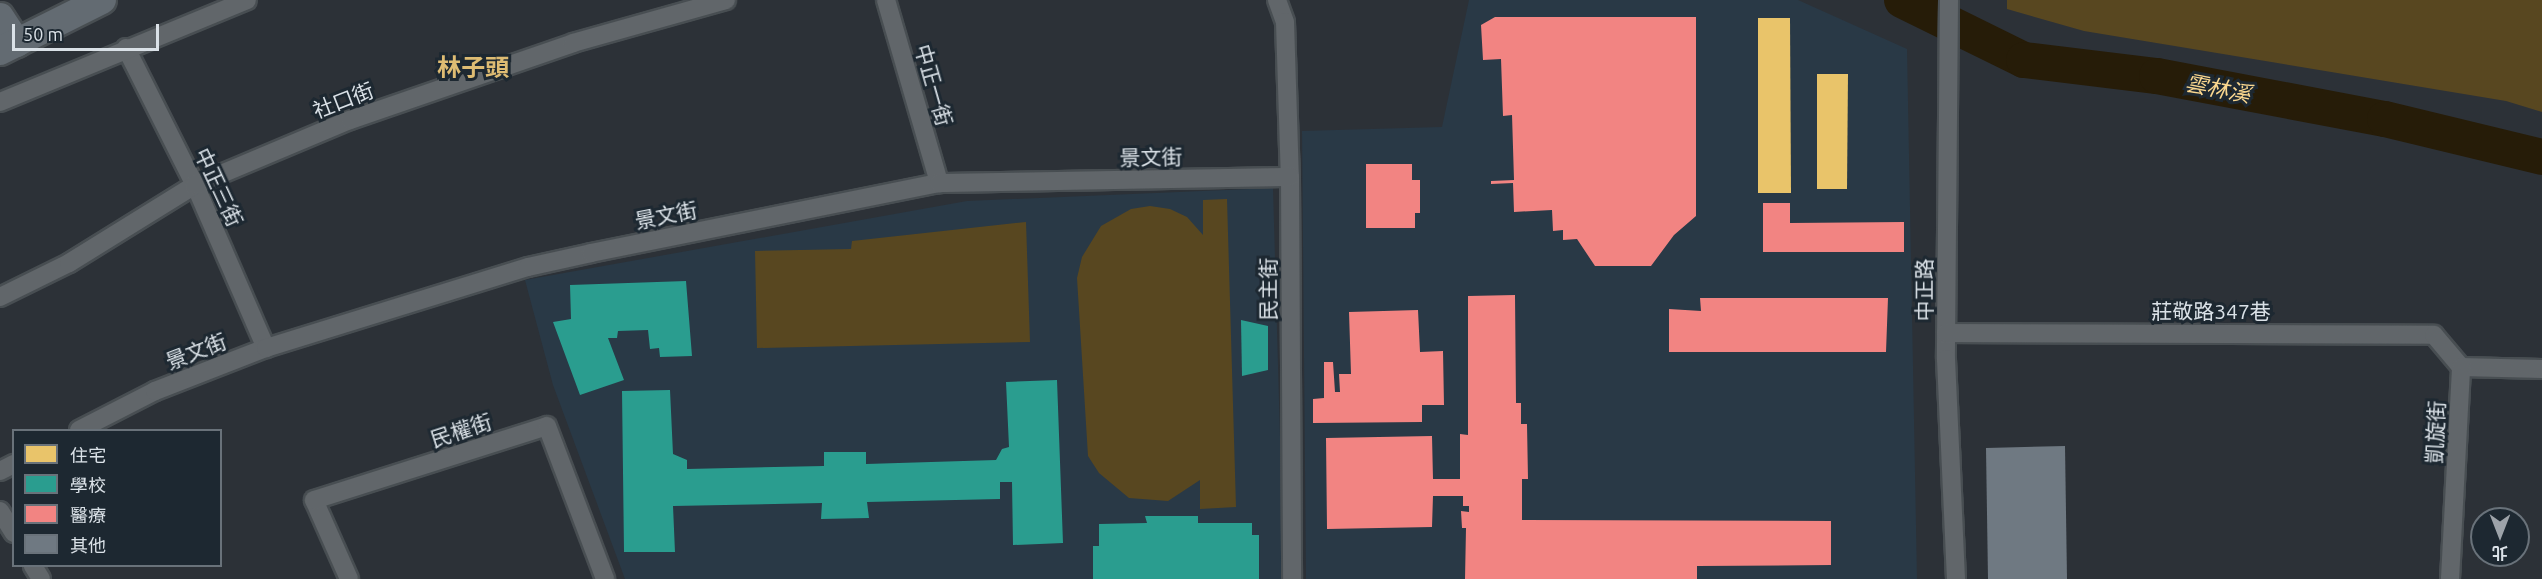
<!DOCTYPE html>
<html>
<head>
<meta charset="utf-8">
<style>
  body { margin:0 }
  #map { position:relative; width:2542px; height:579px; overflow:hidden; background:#2c3137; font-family:Ubuntu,"Noto Sans TC",sans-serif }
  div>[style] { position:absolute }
  .built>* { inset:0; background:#293946 }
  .green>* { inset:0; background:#584720 }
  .homes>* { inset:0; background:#e9c46a }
  .schools>* { inset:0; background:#2a9d8f }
  .health>* { inset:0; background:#f28482 }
  .river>* { height:36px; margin:-18px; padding:0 18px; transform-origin:18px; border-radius:18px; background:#261c08 }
  .building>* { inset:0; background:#6f7982 }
  .roads { filter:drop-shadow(2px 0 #484e52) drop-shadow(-2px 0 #484e52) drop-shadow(0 2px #484e52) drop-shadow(0 -2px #484e52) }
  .street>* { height:18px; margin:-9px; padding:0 9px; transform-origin:9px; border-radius:9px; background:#61666a }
  .primary>* { height:28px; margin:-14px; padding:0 14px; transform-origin:14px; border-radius:14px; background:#636b72 }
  span { translate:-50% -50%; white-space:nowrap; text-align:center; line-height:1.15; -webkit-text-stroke:6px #1d2831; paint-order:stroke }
  .street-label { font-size:21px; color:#dae1e7 }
  .water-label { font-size:22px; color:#fbd88f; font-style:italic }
  .quarter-label { font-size:24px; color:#debc73; font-weight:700 }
  .legend { position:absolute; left:12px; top:429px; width:210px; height:138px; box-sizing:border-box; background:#1d2831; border:2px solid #69727a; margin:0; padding:8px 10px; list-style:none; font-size:18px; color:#dae1e7 }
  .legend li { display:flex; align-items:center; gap:12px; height:30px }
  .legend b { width:30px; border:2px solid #69727a }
  .north { position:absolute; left:2470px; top:507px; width:60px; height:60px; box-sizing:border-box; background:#1d2831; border:2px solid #69727a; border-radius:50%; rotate:180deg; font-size:16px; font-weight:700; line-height:24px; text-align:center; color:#dae1e7 }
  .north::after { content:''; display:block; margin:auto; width:21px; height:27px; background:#9da3a9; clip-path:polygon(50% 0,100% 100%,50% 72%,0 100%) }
  .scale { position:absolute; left:12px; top:24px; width:147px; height:27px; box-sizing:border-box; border:3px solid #dae1e7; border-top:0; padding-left:8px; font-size:18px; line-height:21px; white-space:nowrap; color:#dae1e7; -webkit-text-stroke:4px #1d2831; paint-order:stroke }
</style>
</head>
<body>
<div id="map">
  <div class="built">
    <i style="clip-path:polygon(1469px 0,1798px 0,1907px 49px,1917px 579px,1306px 579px,1302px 131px,1442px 127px)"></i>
    <i style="clip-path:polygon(1273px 188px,1284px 579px,625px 579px,553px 385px,525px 280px,967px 201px)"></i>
  </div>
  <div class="green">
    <i style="clip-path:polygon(2007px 0,2542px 0,2542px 112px,2506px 101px,2084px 31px,2007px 9px)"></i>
    <i style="clip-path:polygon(1227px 199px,1236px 507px,1200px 509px,1200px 480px,1168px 501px,1129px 498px,1099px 473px,1088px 456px,1077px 278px,1082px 257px,1101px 226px,1131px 209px,1150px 206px,1170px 209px,1187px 217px,1203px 235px,1203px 200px)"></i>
    <i style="clip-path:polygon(1026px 222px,1030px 342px,757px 348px,755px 251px,851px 249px,852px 241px)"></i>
  </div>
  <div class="homes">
    <i style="clip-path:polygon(1758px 18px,1790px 18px,1791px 193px,1758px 193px)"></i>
    <i style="clip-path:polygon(1817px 74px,1848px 74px,1847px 189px,1817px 189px)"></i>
  </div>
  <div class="schools">
    <i style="clip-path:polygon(686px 281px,692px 356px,660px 357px,659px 348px,650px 349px,648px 330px,618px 331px,617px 338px,608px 338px,624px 380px,580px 395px,553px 322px,571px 319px,570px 285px)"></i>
    <i style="clip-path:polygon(1241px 320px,1268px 326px,1268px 370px,1242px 376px)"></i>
    <i style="clip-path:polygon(1057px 380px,1063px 543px,1013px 545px,1012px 482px,1000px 482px,1000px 499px,867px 502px,869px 518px,821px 519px,822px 503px,673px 506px,675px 552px,624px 552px,622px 391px,670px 390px,673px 454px,687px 460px,687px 469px,824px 466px,824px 452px,866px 452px,866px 464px,996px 460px,1002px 449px,1009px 447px,1006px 382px)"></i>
    <i style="clip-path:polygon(1145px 516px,1198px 516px,1198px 523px,1252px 523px,1252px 535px,1259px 535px,1259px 579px,1093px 579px,1093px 546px,1099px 546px,1099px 524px,1147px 523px)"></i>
  </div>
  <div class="health">
    <i style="clip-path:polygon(1495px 17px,1696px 17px,1696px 216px,1674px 235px,1651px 266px,1595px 266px,1577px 239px,1563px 240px,1563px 230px,1553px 231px,1552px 210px,1514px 212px,1513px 183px,1491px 184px,1491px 181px,1514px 180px,1512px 115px,1503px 116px,1501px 59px,1483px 60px,1481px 25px)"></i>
    <i style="clip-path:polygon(1366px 164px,1412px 164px,1412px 180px,1420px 180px,1420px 213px,1415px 213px,1415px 228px,1366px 228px)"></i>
    <i style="clip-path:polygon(1763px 203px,1790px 203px,1790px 223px,1904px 222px,1904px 252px,1763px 252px)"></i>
    <i style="clip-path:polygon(1515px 295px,1516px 403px,1521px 403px,1521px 424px,1527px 424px,1528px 479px,1522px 479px,1522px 520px,1831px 521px,1831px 565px,1697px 566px,1697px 579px,1465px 579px,1466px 528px,1462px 528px,1461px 511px,1469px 512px,1469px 506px,1463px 506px,1463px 496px,1433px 496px,1432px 527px,1327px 529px,1326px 438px,1432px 436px,1433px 479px,1460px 479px,1460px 434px,1468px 435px,1468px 296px)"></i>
    <i style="clip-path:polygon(1700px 298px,1888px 298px,1886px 352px,1669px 352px,1669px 309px,1701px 311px)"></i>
    <i style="clip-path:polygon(1418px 310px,1420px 352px,1443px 351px,1444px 405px,1422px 405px,1422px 422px,1313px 423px,1313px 399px,1324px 398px,1324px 362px,1333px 362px,1335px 392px,1340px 392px,1339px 374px,1351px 374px,1349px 312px)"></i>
  </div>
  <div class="river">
    <i style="left:1902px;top:0;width:136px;rotate:26.2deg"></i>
    <i style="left:2024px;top:60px;width:134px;rotate:6.9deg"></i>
    <i style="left:2157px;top:76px;width:232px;rotate:10.7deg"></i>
    <i style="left:2385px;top:119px;width:162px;rotate:13.6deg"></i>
  </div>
  <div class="building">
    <i style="clip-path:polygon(2065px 446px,2067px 579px,1988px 579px,1986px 448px)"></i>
  </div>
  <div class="roads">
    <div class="street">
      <i style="left:886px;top:0;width:191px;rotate:73.8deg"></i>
      <i style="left:1277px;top:0;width:23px;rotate:70deg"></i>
      <i style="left:1285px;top:22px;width:155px;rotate:88.2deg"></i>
      <i style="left:1290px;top:177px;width:402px;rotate:89.7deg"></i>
      <i style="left:1949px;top:0;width:359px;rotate:90.5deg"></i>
      <i style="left:1946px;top:359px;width:220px;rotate:87.4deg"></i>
      <i style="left:126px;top:48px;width:153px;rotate:63.3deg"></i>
      <i style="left:195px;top:185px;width:178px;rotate:66.5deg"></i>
      <i style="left:0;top:102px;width:267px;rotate:-22.4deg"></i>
      <i style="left:0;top:297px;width:77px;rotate:-26.2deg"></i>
      <i style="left:69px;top:263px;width:148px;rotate:-31.8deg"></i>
      <i style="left:195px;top:185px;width:168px;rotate:-22.8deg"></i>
      <i style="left:350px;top:120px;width:236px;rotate:-19deg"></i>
      <i style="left:573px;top:43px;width:159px;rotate:-15.7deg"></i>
      <i style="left:1946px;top:333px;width:488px;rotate:0.2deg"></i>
      <i style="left:2434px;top:335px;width:42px;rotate:49.8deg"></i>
      <i style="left:2461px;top:367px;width:81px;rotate:1.4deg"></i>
      <i style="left:79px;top:430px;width:85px;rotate:-27.2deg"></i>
      <i style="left:155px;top:391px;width:119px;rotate:-21.2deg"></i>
      <i style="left:266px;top:348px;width:274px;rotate:-17.2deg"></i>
      <i style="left:528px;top:267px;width:65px;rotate:-12.5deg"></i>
      <i style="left:591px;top:253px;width:355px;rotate:-11.4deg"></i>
      <i style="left:939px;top:183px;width:351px;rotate:-1deg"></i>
      <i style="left:0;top:471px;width:16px;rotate:-27deg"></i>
      <i style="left:0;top:511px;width:26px;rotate:58deg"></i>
      <i style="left:33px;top:566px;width:15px;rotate:58deg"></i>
      <i style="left:349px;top:579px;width:86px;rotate:-113.9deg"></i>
      <i style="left:314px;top:500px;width:244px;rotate:-17.6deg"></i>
      <i style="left:547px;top:426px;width:164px;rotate:69.2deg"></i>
      <i style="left:2450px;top:579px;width:212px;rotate:-87deg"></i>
    </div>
    <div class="primary">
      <i style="left:0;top:17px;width:31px;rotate:57deg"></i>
      <i style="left:0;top:51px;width:114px;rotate:-26.6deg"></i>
    </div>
  </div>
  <div class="street-label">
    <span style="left:934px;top:85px;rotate:74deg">中正一街</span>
    <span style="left:343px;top:100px;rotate:-21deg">社口街</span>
    <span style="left:1151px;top:157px;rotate:-1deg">景文街</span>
    <span style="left:219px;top:187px;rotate:65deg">中正三街</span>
    <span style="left:666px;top:215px;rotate:-11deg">景文街</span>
    <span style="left:1268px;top:289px;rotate:-90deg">民主街</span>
    <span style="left:1924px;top:290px;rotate:-90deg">中正路</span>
    <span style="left:2211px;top:311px">莊敬路347巷</span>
    <span style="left:196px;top:351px;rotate:-21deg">景文街</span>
    <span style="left:461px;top:430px;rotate:-18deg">民權街</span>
    <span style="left:2435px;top:432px;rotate:-87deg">凱旋街</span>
  </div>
  <div class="water-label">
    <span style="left:2218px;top:88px;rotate:11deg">雲林溪</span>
  </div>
  <div class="quarter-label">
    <span style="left:473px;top:68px">林子頭</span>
  </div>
  <ul class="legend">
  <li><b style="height:16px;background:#e9c46a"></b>住宅</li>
  <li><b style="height:16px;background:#2a9d8f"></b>學校</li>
  <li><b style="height:16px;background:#f28482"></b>醫療</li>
  <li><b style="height:16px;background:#6f7982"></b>其他</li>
  </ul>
  <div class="north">北</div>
  <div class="scale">50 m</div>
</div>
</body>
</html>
